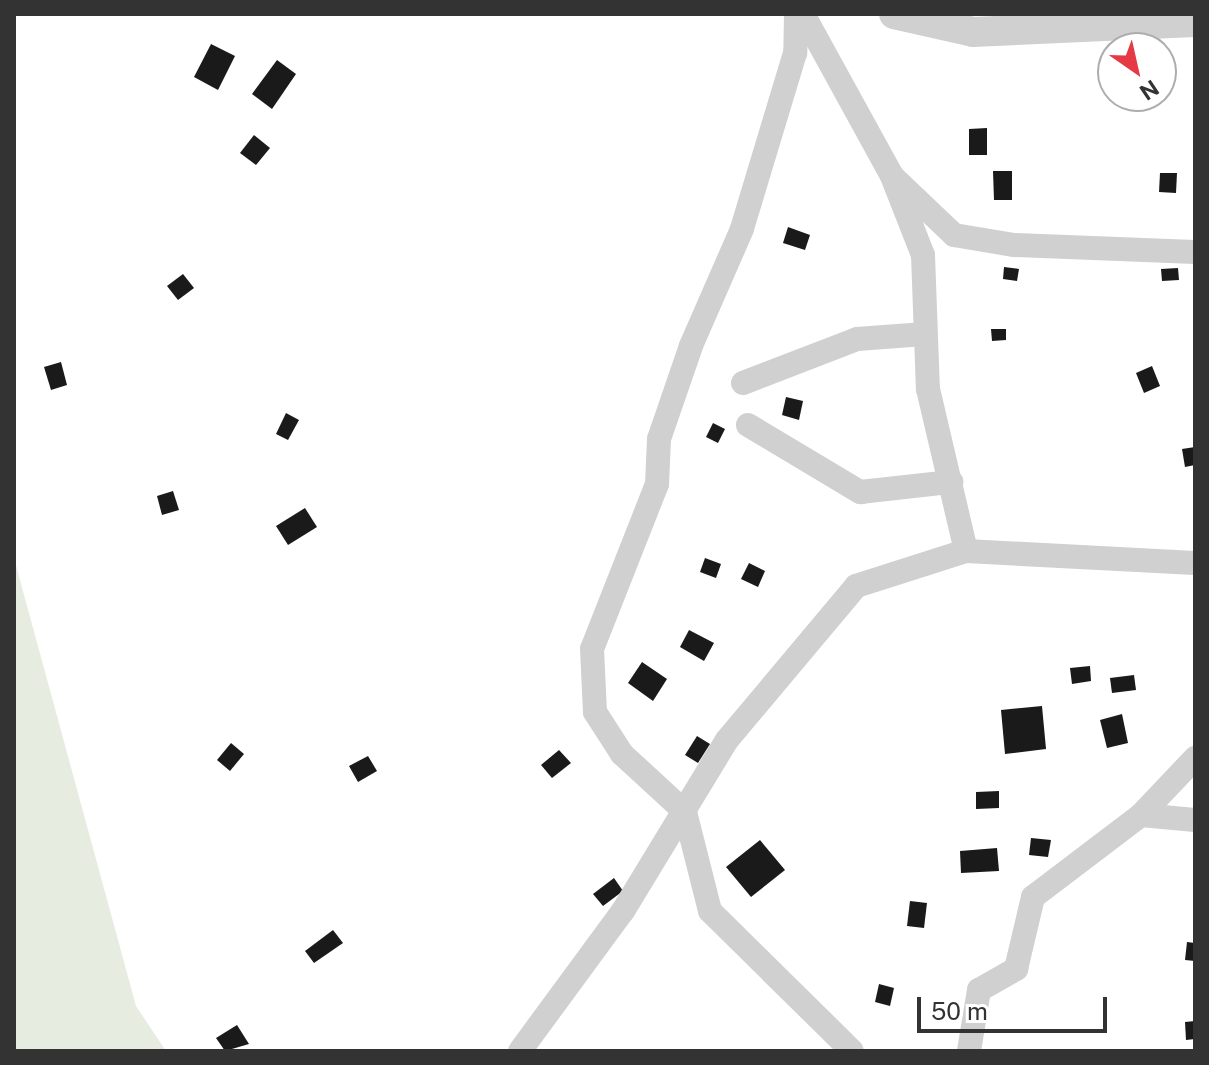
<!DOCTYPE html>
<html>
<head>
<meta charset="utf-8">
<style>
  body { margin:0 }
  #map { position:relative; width:1209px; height:1065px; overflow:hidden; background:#fff; font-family:"Public Sans",sans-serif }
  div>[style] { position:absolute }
  .green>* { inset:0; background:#e6ecdf }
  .building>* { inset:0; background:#1a1a1a }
  .minor>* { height:24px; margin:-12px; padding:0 12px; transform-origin:12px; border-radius:12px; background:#d0d0d0 }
  .tertiary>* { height:30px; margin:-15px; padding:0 15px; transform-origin:15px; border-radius:15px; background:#d0d0d0 }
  span { translate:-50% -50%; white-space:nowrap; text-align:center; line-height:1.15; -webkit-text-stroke:8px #fff; paint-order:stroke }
  .frame { position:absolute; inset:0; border:16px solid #333; pointer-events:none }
  .north { position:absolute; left:1097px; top:32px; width:80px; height:80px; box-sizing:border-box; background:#fff; border:2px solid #adadad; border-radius:50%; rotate:146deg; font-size:22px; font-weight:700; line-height:32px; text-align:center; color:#333 }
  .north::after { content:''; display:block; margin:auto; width:28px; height:36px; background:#e63946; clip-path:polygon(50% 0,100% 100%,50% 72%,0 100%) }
  .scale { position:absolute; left:917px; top:997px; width:190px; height:36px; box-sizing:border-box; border:4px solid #333; border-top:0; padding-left:10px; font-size:24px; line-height:28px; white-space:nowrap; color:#333; -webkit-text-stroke:6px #fff; paint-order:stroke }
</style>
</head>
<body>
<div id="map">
  <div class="green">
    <i style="clip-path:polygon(14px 558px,136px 1006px,166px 1051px,14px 1051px)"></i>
  </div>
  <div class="building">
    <i style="clip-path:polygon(211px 44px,235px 56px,218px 90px,194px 77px)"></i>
    <i style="clip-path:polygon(277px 60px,296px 74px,272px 109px,252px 94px)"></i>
    <i style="clip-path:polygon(987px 128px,987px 155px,969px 155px,969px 129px)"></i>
    <i style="clip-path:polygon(254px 135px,270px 148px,256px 165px,240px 153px)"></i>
    <i style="clip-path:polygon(993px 171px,1012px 171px,1012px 200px,994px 200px)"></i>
    <i style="clip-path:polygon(1160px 173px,1177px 173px,1176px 193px,1159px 192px)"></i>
    <i style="clip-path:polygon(788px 227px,810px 235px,805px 250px,783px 243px)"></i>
    <i style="clip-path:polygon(1004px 267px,1019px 269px,1017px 281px,1003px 279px)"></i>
    <i style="clip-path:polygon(1178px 268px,1179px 280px,1162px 281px,1161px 269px)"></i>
    <i style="clip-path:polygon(183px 274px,194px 288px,178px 300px,167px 286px)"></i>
    <i style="clip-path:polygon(991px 329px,1006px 329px,1006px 340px,992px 341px)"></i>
    <i style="clip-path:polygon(61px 362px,67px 385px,51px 390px,44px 367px)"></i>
    <i style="clip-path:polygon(1152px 366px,1160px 386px,1144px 393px,1136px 373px)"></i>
    <i style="clip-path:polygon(786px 397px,803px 401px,799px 420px,782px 415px)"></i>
    <i style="clip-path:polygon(286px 413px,299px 420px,288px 440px,276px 434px)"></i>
    <i style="clip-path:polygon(713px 423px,725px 429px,718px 443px,706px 437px)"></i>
    <i style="clip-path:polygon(1195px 447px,1195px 465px,1185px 467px,1182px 449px)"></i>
    <i style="clip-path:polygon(173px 491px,179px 510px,162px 515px,157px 496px)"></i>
    <i style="clip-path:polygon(305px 508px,317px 527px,288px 545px,276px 526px)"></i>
    <i style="clip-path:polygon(705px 558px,721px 564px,716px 578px,700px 572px)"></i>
    <i style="clip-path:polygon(749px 563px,765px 571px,758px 587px,741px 579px)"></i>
    <i style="clip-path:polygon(689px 630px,714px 643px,704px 661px,680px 647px)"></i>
    <i style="clip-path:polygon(642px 662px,667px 679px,653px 701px,628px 683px)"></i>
    <i style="clip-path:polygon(1090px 666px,1091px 681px,1072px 684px,1070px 668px)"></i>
    <i style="clip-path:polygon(1134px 675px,1136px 690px,1112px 693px,1110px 678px)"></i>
    <i style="clip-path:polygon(1042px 706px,1046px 749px,1005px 754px,1001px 710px)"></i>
    <i style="clip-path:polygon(1122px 714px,1128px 743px,1107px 748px,1100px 720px)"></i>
    <i style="clip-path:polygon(697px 736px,710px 744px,698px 763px,685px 755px)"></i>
    <i style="clip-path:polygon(231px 743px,244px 754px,230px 771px,217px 760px)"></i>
    <i style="clip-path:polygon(559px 750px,571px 763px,552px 778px,541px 765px)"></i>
    <i style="clip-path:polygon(368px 756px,377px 771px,358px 782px,349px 766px)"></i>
    <i style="clip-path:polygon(999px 791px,999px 808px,976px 809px,976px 792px)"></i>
    <i style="clip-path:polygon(1031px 838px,1051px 840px,1048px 857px,1029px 855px)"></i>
    <i style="clip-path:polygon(760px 840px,785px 870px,751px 897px,726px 867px)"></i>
    <i style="clip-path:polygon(997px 848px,999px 871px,961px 873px,960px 851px)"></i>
    <i style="clip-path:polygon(614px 878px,623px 891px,603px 906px,593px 894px)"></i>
    <i style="clip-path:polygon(910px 901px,927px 903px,924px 928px,907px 926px)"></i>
    <i style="clip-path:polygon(333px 930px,343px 943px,314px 963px,305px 951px)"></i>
    <i style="clip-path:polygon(1187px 942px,1195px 943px,1195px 961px,1185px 960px)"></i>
    <i style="clip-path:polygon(879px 984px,894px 988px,890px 1006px,875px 1002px)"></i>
    <i style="clip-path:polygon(1195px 1021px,1195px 1039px,1186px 1040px,1185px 1022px)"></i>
    <i style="clip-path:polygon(237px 1025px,249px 1044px,225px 1051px,216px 1038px)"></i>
  </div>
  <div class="minor">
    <i style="left:796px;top:14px;width:39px;rotate:91deg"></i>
    <i style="left:795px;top:53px;width:184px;rotate:106.8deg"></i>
    <i style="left:742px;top:229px;width:128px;rotate:113.6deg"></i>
    <i style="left:691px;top:346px;width:98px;rotate:109deg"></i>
    <i style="left:659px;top:439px;width:45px;rotate:92.5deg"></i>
    <i style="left:657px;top:484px;width:177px;rotate:111.5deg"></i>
    <i style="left:592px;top:649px;width:63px;rotate:87.3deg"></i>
    <i style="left:595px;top:712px;width:50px;rotate:57.3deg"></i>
    <i style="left:622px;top:754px;width:86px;rotate:42.6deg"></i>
    <i style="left:685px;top:812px;width:102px;rotate:75.8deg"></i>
    <i style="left:710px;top:911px;width:199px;rotate:44.6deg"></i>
    <i style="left:803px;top:14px;width:185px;rotate:61.2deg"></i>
    <i style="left:892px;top:176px;width:85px;rotate:68.6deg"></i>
    <i style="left:923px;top:255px;width:134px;rotate:87.9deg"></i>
    <i style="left:928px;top:389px;width:166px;rotate:76.8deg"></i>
    <i style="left:894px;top:178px;width:83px;rotate:43.5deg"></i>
    <i style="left:954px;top:235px;width:61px;rotate:9.5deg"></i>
    <i style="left:1014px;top:245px;width:181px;rotate:2.2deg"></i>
    <i style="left:743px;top:383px;width:122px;rotate:-21.1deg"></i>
    <i style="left:857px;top:339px;width:68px;rotate:-4.2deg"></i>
    <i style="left:748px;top:425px;width:131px;rotate:30.9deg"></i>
    <i style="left:860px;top:492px;width:92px;rotate:-6.3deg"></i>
    <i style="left:1141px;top:815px;width:54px;rotate:5.3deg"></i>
    <i style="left:520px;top:1051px;width:174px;rotate:-53.7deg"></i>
    <i style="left:623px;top:911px;width:200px;rotate:-58.7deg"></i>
    <i style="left:727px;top:740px;width:201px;rotate:-50deg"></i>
    <i style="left:856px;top:586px;width:115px;rotate:-17.7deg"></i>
    <i style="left:966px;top:551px;width:229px;rotate:3deg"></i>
    <i style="left:969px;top:1051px;width:62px;rotate:-80.7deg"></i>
    <i style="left:979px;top:990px;width:43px;rotate:-29.6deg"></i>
    <i style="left:1016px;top:969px;width:74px;rotate:-76.7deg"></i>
    <i style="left:1033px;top:897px;width:136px;rotate:-37.2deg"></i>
    <i style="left:1141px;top:815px;width:79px;rotate:-46.5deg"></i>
  </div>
  <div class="tertiary">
    <i style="left:894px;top:14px;width:81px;rotate:12.8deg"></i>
    <i style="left:973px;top:32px;width:222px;rotate:-2.6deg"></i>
  </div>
  <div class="frame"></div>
  <div class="north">N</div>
  <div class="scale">50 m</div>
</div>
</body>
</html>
